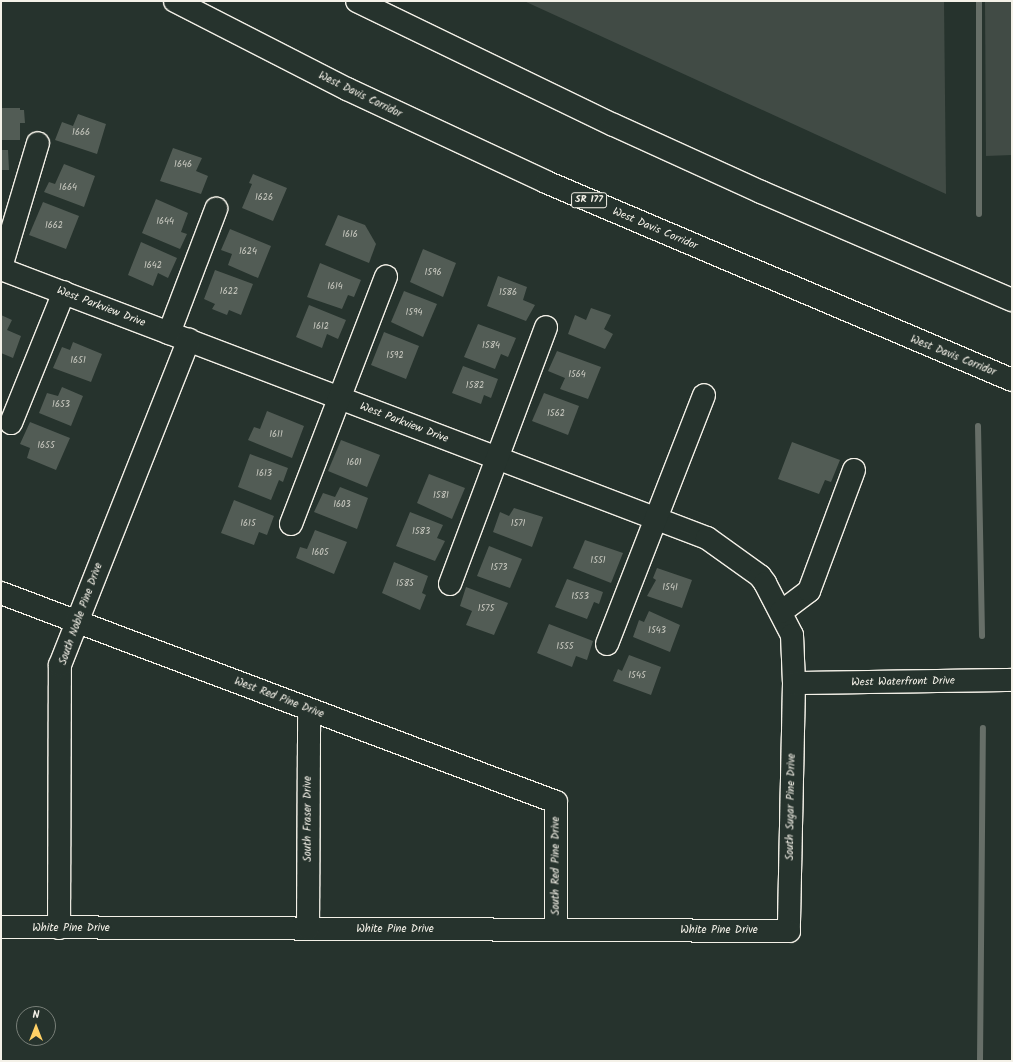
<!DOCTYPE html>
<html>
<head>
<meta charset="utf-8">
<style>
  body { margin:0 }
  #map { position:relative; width:1013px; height:1062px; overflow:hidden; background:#26332d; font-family:Kalam,sans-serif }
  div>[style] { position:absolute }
  .green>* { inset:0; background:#414b45 }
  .stream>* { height:6px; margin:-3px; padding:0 3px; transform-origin:3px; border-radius:3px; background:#676f68 }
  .building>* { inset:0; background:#525c55 }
  .roads { filter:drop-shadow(1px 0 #f4f1e8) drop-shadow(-1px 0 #f4f1e8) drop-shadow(0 1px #f4f1e8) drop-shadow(0 -1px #f4f1e8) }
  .minor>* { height:22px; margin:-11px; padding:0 11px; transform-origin:11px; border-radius:11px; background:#26332d }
  .highway>* { height:22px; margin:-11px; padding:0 11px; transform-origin:11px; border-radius:11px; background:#26332d }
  span { translate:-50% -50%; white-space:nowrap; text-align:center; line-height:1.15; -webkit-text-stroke:4px #26332d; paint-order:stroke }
  .number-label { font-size:9px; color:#ccccc3 }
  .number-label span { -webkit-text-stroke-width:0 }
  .shield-label span { padding:1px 3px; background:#26332d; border:1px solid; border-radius:3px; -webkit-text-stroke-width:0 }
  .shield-label { font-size:10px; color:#f4f1e8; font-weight:700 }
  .street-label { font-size:11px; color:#f4f1e8 }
  .frame { position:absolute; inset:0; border:2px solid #f4f1e8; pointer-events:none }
  .north { position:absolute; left:16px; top:1006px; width:40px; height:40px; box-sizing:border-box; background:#26332d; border:1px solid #787f78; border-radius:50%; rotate:0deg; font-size:11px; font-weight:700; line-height:16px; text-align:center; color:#f4f1e8 }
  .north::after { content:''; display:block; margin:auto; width:14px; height:18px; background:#ffd166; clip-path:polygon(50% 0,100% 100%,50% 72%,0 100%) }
</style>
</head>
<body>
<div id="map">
  <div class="green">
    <i style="clip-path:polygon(524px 1px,944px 1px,946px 194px)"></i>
    <i style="clip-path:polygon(985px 1px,1012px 1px,1012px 155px,986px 156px)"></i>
  </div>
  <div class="stream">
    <i style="left:979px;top:214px;width:213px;rotate:-90deg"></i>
    <i style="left:978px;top:426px;width:210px;rotate:88.9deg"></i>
    <i style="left:980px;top:1061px;width:333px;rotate:-89.5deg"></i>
  </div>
  <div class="building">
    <i style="clip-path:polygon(1px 108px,20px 108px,20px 110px,24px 110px,25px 123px,20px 123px,20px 140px,1px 140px)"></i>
    <i style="clip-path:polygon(78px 114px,106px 124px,97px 154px,55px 140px,62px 122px,73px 126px)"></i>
    <i style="clip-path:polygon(173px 148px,202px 158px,196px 171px,208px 176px,201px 194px,160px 181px)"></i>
    <i style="clip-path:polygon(1px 150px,8px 150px,9px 170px,1px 170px)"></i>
    <i style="clip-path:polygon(64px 164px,95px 176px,84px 207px,44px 192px,49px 182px,55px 184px)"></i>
    <i style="clip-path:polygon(253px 174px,287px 188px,273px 221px,242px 208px,252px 184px,249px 183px)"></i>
    <i style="clip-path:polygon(156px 199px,188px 213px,181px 232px,187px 234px,180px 249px,142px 233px)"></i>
    <i style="clip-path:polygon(43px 202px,79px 216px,66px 249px,29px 235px)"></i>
    <i style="clip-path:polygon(338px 215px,365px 225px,376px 244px,369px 263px,325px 245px)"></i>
    <i style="clip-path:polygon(230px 229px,271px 246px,258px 278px,228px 265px,232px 254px,221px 250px)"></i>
    <i style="clip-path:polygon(141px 242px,177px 258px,168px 278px,158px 273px,153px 286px,128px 275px)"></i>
    <i style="clip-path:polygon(423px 249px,456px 263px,443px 297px,410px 282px)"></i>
    <i style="clip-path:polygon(320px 263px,361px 280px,354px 297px,348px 295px,342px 309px,307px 297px)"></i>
    <i style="clip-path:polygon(215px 270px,253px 284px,241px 315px,229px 310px,227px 315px,212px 309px,215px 304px,204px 299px)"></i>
    <i style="clip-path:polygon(498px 276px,527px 287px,523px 300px,535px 305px,526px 321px,487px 306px)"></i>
    <i style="clip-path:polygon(404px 291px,437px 304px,423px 337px,391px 322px)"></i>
    <i style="clip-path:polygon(309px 305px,346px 320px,338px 339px,327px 334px,322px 348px,296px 337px)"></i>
    <i style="clip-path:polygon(591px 308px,611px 315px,604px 329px,613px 334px,605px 349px,568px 334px,575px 315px,586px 320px)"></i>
    <i style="clip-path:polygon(1px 315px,12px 320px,7px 330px,21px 336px,13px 358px,1px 353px)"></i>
    <i style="clip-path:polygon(478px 324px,516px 338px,508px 357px,501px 354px,495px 369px,464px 357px)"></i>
    <i style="clip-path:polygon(384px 332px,419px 346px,406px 379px,371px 365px)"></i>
    <i style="clip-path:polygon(73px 342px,102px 354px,91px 382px,53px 368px,62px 347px,70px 350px)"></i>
    <i style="clip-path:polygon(557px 351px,601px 367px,588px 399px,560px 389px,565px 378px,548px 371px)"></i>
    <i style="clip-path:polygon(463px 366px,498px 379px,491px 398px,484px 395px,481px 404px,452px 393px)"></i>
    <i style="clip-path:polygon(62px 387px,83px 396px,71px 426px,39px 413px,47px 393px,58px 396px)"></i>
    <i style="clip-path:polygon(544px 393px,579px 406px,568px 435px,532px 421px)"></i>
    <i style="clip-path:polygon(267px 411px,304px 426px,292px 458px,248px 440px,254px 427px,260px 429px)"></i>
    <i style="clip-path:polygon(30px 422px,70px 438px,56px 470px,27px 458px,30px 448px,20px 444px)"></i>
    <i style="clip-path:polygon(341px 440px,380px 455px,367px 487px,328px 471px)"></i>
    <i style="clip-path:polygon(792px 442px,840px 460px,831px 482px,825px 480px,819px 494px,778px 479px)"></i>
    <i style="clip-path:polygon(250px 454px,288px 468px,283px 482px,279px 480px,271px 500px,238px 487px)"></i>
    <i style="clip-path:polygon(429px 474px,465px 488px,452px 519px,417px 503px)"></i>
    <i style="clip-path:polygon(340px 487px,368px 498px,357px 529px,314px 512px,323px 493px,335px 497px)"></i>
    <i style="clip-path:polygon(234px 500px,274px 516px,267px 535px,259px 532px,254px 545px,221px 533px)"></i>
    <i style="clip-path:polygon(514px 508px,543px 517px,532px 547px,493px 532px,500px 512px,509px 516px)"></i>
    <i style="clip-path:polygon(410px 512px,443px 525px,437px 538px,445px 541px,435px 561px,396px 546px)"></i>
    <i style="clip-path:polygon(315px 530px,347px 542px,334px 574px,296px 558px,300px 547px,307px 549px)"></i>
    <i style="clip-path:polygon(585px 540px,623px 553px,611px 583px,573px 568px)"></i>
    <i style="clip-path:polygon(489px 546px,522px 559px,510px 588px,477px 576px)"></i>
    <i style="clip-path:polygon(394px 562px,428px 576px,422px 593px,426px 595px,420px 610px,382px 593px)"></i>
    <i style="clip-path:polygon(657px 568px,692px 580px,682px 608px,647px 596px,656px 580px,653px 578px)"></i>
    <i style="clip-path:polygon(567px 579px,603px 592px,599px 604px,594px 602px,587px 619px,555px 607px)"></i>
    <i style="clip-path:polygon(466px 587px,508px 603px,494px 635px,466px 625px,472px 611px,460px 606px)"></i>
    <i style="clip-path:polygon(649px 611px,680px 625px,670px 652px,633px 637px,639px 620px,644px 622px)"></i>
    <i style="clip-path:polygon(549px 624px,593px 641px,587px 660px,576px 656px,572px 667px,537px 653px)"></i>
    <i style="clip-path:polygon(629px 655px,661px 667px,651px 695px,613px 681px,618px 669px,622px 671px)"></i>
  </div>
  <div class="roads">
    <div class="minor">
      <i style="left:1px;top:267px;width:129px;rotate:-73.4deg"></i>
      <i style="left:1px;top:269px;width:756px;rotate:20.86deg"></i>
      <i style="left:707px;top:538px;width:65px;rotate:35.6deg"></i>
      <i style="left:760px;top:576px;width:9px;rotate:54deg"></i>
      <i style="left:765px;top:583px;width:59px;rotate:62.6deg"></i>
      <i style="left:792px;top:635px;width:48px;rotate:87.6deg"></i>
      <i style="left:794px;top:683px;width:248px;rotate:91.2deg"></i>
      <i style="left:789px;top:931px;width:788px;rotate:-179.71deg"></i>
      <i style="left:169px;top:333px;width:133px;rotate:-69.2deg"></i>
      <i style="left:11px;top:423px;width:141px;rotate:-68deg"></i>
      <i style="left:291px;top:524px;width:265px;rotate:-69deg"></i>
      <i style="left:450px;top:584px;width:274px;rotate:-69.5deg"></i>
      <i style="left:1px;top:593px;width:593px;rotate:20.64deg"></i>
      <i style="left:556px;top:802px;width:128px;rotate:90deg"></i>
      <i style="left:781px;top:612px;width:35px;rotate:-37deg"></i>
      <i style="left:809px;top:591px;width:129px;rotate:-69.6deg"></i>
      <i style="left:607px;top:644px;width:267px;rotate:-68.7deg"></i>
      <i style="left:794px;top:683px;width:218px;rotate:-0.8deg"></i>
      <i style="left:59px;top:928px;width:263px;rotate:-89.8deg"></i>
      <i style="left:60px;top:665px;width:350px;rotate:-68.4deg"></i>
      <i style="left:308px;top:929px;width:219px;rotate:-89.7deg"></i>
    </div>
    <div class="highway">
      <i style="left:175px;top:1px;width:193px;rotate:27.1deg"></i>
      <i style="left:347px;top:89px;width:220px;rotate:25deg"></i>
      <i style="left:546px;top:182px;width:506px;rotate:23.02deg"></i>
      <i style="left:357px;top:1px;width:285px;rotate:25.8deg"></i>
      <i style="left:614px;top:125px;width:162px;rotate:24.5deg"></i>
      <i style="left:761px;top:192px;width:273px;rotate:23.3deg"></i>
    </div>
  </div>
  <div class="number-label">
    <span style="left:81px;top:133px">1666</span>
    <span style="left:183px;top:165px">1646</span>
    <span style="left:68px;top:188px">1664</span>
    <span style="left:264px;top:198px">1626</span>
    <span style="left:165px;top:222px">1644</span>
    <span style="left:54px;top:226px">1662</span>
    <span style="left:350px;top:235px">1616</span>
    <span style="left:248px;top:252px">1624</span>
    <span style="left:153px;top:266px">1642</span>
    <span style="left:433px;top:273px">1596</span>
    <span style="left:335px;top:287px">1614</span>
    <span style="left:229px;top:292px">1622</span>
    <span style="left:508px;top:293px">1586</span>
    <span style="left:414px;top:313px">1594</span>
    <span style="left:321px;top:327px">1612</span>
    <span style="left:491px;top:346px">1584</span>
    <span style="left:395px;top:356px">1592</span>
    <span style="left:78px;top:361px">1651</span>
    <span style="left:577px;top:375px">1564</span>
    <span style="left:475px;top:386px">1582</span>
    <span style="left:61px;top:405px">1653</span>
    <span style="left:556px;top:414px">1562</span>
    <span style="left:276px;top:435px">1611</span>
    <span style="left:46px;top:446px">1655</span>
    <span style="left:354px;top:463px">1601</span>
    <span style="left:264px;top:474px">1613</span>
    <span style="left:441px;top:496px">1581</span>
    <span style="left:342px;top:505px">1603</span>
    <span style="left:248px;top:524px">1615</span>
    <span style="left:518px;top:524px">1571</span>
    <span style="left:421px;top:532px">1583</span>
    <span style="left:320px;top:553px">1605</span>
    <span style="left:598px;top:561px">1551</span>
    <span style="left:499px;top:568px">1573</span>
    <span style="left:405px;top:584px">1585</span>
    <span style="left:670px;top:588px">1541</span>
    <span style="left:580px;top:597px">1553</span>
    <span style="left:486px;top:609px">1575</span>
    <span style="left:657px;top:631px">1543</span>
    <span style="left:565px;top:647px">1555</span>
    <span style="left:637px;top:676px">1545</span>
  </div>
  <div class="shield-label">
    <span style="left:589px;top:200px">SR 177</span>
  </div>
  <div class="street-label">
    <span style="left:360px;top:95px;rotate:26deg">West Davis Corridor</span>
    <span style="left:655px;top:229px;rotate:23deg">West Davis Corridor</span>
    <span style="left:101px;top:307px;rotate:21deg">West Parkview Drive</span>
    <span style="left:953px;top:356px;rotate:22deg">West Davis Corridor</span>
    <span style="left:404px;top:423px;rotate:21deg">West Parkview Drive</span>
    <span style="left:81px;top:614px;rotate:-70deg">South Noble Pine Drive</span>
    <span style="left:903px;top:682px;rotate:-1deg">West Waterfront Drive</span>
    <span style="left:279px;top:698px;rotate:21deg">West Red Pine Drive</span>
    <span style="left:791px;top:807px;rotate:-89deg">South Sugar Pine Drive</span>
    <span style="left:308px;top:819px;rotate:-90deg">South Fraser Drive</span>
    <span style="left:556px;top:866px;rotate:-90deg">South Red Pine Drive</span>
    <span style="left:71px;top:928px">White Pine Drive</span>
    <span style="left:395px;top:929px">White Pine Drive</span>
    <span style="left:719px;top:930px">White Pine Drive</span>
  </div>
  <div class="frame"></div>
  <div class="north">N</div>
</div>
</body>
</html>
